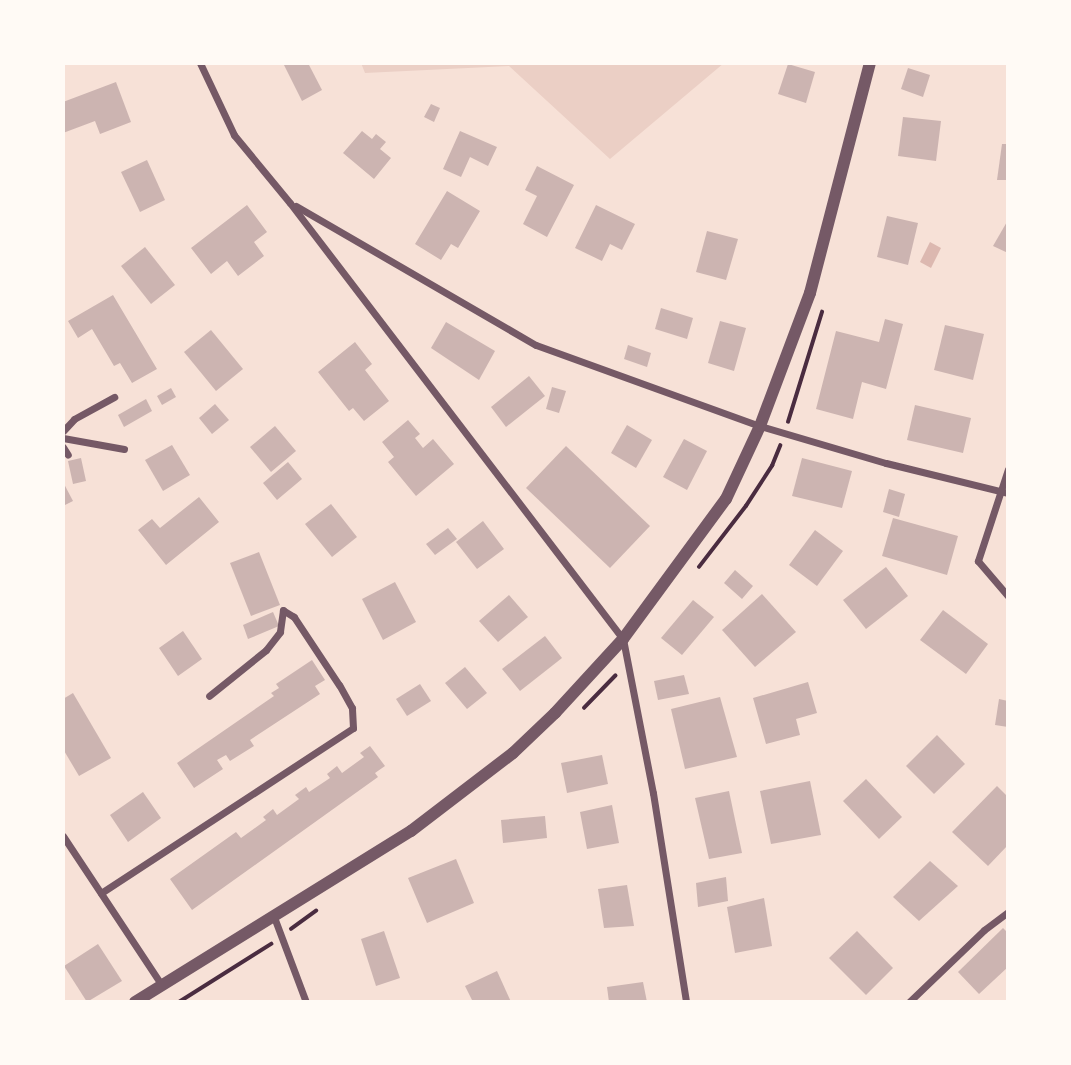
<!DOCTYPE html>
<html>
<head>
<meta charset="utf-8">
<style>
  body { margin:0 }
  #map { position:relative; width:1071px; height:1065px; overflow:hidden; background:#f7e1d7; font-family:Karla,sans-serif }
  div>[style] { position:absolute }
  .green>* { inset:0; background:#ebcfc5 }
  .water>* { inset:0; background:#dcb8b0 }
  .building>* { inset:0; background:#ccb4b1 }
  .path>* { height:3.5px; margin:-1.75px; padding:0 1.75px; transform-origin:1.75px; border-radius:1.75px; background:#4a2c40 }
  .minor>* { height:7px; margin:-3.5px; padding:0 3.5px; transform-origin:3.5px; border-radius:3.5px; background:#755966 }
  .tertiary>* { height:12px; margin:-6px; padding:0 6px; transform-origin:6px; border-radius:6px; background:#755966 }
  span { translate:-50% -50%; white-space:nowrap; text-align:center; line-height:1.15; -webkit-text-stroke:5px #fffaf5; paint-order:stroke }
  .frame { position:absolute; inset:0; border:65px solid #fffaf5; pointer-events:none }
</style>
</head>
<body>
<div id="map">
  <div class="green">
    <i style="clip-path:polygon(361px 63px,724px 63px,610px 159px,509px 66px,365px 73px)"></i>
  </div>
  <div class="water">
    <i style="clip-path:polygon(930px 242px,941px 248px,931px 268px,920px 262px)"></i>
  </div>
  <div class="building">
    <i style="clip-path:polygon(288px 63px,308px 63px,322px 90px,302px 101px,284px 65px)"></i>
    <i style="clip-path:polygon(788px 64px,815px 72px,806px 103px,778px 94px)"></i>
    <i style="clip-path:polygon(908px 68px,930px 75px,923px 97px,901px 89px)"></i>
    <i style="clip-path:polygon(116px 82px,131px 122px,100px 134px,95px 121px,63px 133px,63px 102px)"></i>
    <i style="clip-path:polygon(431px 104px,440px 108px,434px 122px,424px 117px)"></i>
    <i style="clip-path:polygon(903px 117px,941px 121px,936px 161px,898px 156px)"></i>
    <i style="clip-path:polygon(362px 131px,372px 139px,376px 134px,386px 142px,380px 149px,391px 158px,374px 179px,343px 153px)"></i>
    <i style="clip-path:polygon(460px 131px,497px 147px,488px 166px,470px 157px,461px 177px,443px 169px)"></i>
    <i style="clip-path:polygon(1002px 144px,1008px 144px,1008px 180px,997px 180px)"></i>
    <i style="clip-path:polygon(147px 160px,165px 200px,140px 212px,121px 172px)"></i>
    <i style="clip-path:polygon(537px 166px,574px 185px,547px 237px,523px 224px,537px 196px,525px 190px)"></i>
    <i style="clip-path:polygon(447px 191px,480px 211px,458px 248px,451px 244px,441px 260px,415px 244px)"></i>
    <i style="clip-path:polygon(247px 205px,267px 232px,254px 242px,264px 256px,238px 276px,227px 261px,211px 274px,191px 248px)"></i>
    <i style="clip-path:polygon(596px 205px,635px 224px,622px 250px,610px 244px,602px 261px,575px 248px)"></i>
    <i style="clip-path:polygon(887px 216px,918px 223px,908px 265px,877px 257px)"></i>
    <i style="clip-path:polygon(1008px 220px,1008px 253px,993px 246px)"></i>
    <i style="clip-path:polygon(707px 231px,738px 239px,726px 280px,696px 272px)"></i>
    <i style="clip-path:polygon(145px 247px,175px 285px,151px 304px,121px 266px)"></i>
    <i style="clip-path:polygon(113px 295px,157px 369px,132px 383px,120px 363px,114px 366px,92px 329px,78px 338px,68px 321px)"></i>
    <i style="clip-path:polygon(661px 308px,693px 318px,687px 339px,655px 329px)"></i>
    <i style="clip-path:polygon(885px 319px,903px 324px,886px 389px,862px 382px,853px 419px,816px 409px,836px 331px,879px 342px)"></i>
    <i style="clip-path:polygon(720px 321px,746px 328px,734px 371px,708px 363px)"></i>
    <i style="clip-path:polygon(446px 322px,495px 351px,479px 380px,431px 348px)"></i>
    <i style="clip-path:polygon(945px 325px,984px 334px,973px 380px,934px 370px)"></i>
    <i style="clip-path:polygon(211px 330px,243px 369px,216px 391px,184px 352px)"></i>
    <i style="clip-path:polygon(355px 342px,372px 364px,365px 370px,389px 401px,364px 421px,353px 408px,349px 411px,318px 372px)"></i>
    <i style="clip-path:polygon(628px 345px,651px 353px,647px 367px,624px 359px)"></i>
    <i style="clip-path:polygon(529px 376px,545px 396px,506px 427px,491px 407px)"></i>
    <i style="clip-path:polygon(552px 387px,566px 391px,559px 413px,546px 409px)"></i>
    <i style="clip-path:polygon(171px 388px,176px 397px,162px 405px,157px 396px)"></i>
    <i style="clip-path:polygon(146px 399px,152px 411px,124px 427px,118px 415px)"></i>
    <i style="clip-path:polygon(215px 404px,229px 420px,212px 434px,199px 418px)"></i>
    <i style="clip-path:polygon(915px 405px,971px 418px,963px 453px,907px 440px)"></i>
    <i style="clip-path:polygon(408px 420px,420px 434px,415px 438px,423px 448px,433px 439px,454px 464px,416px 496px,388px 462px,394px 457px,382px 442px)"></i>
    <i style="clip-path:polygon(627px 425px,652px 440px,636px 468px,611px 453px)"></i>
    <i style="clip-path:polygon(275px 426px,296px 451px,271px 472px,250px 447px)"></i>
    <i style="clip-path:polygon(684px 439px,707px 451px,687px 490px,663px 477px)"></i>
    <i style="clip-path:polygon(172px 445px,190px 475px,163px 491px,145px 460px)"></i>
    <i style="clip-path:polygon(566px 446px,650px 526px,610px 568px,526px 488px)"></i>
    <i style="clip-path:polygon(81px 458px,86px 481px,73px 484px,68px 461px)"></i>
    <i style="clip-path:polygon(802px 458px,852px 471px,842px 508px,792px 496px)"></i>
    <i style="clip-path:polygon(288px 462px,302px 479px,277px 500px,263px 483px)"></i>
    <i style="clip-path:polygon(63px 482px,73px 501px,63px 506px)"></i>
    <i style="clip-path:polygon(889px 489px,905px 494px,899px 517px,883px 512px)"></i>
    <i style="clip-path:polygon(199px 497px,219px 522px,166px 565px,138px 530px,152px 519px,160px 528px)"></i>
    <i style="clip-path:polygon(331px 504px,357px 537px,332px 557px,305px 524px)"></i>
    <i style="clip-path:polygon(893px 518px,958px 536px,947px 575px,882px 556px)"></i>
    <i style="clip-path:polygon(483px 521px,504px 549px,477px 569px,456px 542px)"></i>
    <i style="clip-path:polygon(448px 528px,457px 539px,435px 555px,426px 544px)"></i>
    <i style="clip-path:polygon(815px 530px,843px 551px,817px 586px,789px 565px)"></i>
    <i style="clip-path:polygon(259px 552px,280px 605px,251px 616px,230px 563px)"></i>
    <i style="clip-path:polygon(886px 567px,908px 596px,866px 629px,843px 600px)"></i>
    <i style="clip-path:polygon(735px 570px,753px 586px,742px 599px,724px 583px)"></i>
    <i style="clip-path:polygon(395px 582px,416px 622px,383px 640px,362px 599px)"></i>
    <i style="clip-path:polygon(762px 594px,796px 632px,755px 667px,722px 630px)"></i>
    <i style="clip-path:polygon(509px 595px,528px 617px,498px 642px,479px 621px)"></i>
    <i style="clip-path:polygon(693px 600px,714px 617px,682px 655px,661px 638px)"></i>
    <i style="clip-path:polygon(943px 610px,988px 644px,966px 674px,920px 640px)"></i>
    <i style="clip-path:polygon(273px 612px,279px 626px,248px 639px,243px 625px)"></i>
    <i style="clip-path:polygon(183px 631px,202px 659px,178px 676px,159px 648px)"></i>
    <i style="clip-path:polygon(545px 636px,562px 658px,520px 691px,502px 669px)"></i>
    <i style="clip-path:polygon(312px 660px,325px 680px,315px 686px,320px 694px,250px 740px,254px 746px,230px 761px,226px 755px,217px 760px,223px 769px,194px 788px,177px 763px,274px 696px,271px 693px,279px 688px,276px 684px)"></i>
    <i style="clip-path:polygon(465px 667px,487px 693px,467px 709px,445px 683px)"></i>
    <i style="clip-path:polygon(684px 675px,689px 694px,658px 700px,654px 681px)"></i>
    <i style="clip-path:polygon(808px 682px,817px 713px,796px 719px,800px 735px,766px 744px,753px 698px)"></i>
    <i style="clip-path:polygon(420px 684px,431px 701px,407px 716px,396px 699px)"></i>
    <i style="clip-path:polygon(73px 693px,111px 758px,79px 776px,63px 749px,63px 699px)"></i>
    <i style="clip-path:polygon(720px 697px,737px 757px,685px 769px,671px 709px)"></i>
    <i style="clip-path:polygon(999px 699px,1008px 701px,1008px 727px,995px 725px)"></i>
    <i style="clip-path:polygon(937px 735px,965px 764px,934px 794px,906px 766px)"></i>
    <i style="clip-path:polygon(370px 746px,385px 766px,375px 773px,378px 777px,192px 910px,170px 879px,236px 832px,241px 838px,266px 820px,263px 817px,273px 809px,277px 815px,299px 799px,295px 795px,306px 787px,309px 792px,330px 778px,327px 774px,337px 766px,342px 773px,364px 757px,360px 753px)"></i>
    <i style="clip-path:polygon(602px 755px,608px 784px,567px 793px,561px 763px)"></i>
    <i style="clip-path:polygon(866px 779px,902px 817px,879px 839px,843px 801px)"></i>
    <i style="clip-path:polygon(810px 781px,821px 835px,771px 844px,760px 791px)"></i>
    <i style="clip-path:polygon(997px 786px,1008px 797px,1008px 845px,988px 866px,952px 832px)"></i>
    <i style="clip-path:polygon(729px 791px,742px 853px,709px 859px,695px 798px)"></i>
    <i style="clip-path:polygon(143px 792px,161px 818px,128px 842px,110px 815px)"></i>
    <i style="clip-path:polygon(612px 805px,619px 843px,587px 849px,580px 812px)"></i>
    <i style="clip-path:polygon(545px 816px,547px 838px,503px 843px,501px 820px)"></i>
    <i style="clip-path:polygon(456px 859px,474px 903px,427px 923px,408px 878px)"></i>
    <i style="clip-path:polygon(930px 861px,958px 886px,919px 921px,893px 897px)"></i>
    <i style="clip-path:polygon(726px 877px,728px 901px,698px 907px,696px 883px)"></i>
    <i style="clip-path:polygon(627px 885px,634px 926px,604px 928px,598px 889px)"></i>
    <i style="clip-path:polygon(764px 898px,772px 946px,735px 953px,727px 907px)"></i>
    <i style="clip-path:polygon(1003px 928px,1008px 933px,1008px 967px,979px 994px,958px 972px)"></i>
    <i style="clip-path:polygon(384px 931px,400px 978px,376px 986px,361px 939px)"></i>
    <i style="clip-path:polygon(857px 931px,893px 968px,866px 995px,829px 958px)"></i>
    <i style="clip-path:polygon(98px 944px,122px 981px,87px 1002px,64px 966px)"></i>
    <i style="clip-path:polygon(497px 971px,511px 1002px,473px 1002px,465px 986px)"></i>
    <i style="clip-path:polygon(643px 982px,647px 1002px,609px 1002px,607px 987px)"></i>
  </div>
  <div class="path">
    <i style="left:788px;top:422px;width:115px;rotate:-72.8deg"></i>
    <i style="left:699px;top:567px;width:77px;rotate:-52.4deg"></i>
    <i style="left:746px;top:506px;width:48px;rotate:-57deg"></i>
    <i style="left:772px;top:466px;width:22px;rotate:-68deg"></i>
    <i style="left:584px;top:708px;width:45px;rotate:-45.9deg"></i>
    <i style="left:291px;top:929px;width:31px;rotate:-36deg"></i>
    <i style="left:179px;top:1002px;width:109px;rotate:-32.2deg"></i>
  </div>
  <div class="minor">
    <i style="left:200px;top:63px;width:80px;rotate:64.7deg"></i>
    <i style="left:234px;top:135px;width:88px;rotate:50.5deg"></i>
    <i style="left:290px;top:203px;width:549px;rotate:52.63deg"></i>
    <i style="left:623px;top:639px;width:157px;rotate:79deg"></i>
    <i style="left:653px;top:793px;width:212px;rotate:81deg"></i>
    <i style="left:296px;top:206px;width:277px;rotate:30.1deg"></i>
    <i style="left:536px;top:345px;width:238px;rotate:19.9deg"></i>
    <i style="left:760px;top:426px;width:131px;rotate:16.4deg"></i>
    <i style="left:886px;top:463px;width:126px;rotate:13.8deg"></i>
    <i style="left:63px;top:431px;width:16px;rotate:-47deg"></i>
    <i style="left:74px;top:419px;width:46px;rotate:-28.8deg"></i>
    <i style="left:63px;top:438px;width:62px;rotate:10.2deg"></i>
    <i style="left:63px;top:447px;width:9px;rotate:58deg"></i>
    <i style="left:1008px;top:469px;width:97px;rotate:108.1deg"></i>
    <i style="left:978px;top:561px;width:46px;rotate:49.4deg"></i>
    <i style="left:63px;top:836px;width:178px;rotate:56.5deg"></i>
    <i style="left:101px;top:893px;width:301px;rotate:-33.2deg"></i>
    <i style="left:353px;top:728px;width:20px;rotate:-93deg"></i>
    <i style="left:352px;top:708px;width:26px;rotate:-119deg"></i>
    <i style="left:339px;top:685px;width:82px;rotate:-123.5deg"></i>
    <i style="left:294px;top:617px;width:13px;rotate:-148deg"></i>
    <i style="left:283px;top:610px;width:22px;rotate:98deg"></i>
    <i style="left:280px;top:632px;width:23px;rotate:128deg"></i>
    <i style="left:266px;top:650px;width:73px;rotate:141.1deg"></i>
    <i style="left:274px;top:917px;width:91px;rotate:69.4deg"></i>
    <i style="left:909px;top:1002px;width:104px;rotate:-43.8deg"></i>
    <i style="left:984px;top:930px;width:30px;rotate:-37deg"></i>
  </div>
  <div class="tertiary">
    <i style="left:135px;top:1002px;width:325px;rotate:-31.8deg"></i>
    <i style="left:411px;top:831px;width:128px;rotate:-37.4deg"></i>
    <i style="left:513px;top:753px;width:58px;rotate:-43.6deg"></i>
    <i style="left:555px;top:713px;width:100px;rotate:-47.4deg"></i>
    <i style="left:623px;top:639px;width:174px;rotate:-53.7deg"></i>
    <i style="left:726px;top:499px;width:81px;rotate:-65deg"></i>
    <i style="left:760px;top:426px;width:142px;rotate:-69.4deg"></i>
    <i style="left:810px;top:293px;width:238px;rotate:-75.4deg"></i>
  </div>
  <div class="frame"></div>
</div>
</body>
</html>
